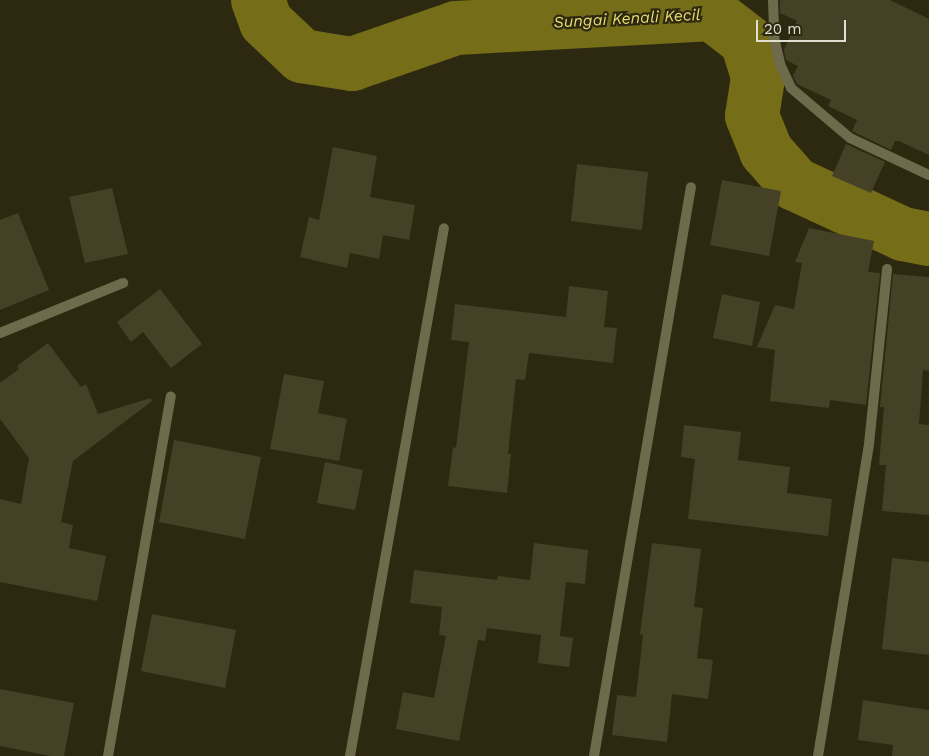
<!DOCTYPE html>
<html>
<head>
<meta charset="utf-8">
<style>
  body { margin:0 }
  #map { position:relative; width:929px; height:756px; overflow:hidden; background:#2d2910; font-family:"Work Sans",sans-serif }
  div>[style] { position:absolute }
  .river>* { height:54px; margin:-27px; padding:0 27px; transform-origin:27px; border-radius:27px; background:#766d19 }
  .building>* { inset:0; background:#444127 }
  .street>* { height:10px; margin:-5px; padding:0 5px; transform-origin:5px; border-radius:5px; background:#6e6b4d }
  span { translate:-50% -50%; white-space:nowrap; text-align:center; line-height:1.15; -webkit-text-stroke:4.5px #2d2910; paint-order:stroke }
  .water-label { font-size:16px; color:#e8db6f; font-style:italic }
  .scale { position:absolute; left:756px; top:20px; width:90px; height:22px; box-sizing:border-box; border:2px solid #e0dfcf; border-top:0; padding-left:6px; font-size:15px; line-height:18px; white-space:nowrap; color:#e0dfcf; -webkit-text-stroke:4px #2d2910; paint-order:stroke }
</style>
</head>
<body>
<div id="map">
  <div class="river">
    <i style="left:258px;top:0;width:23px;rotate:70deg"></i>
    <i style="left:266px;top:22px;width:50px;rotate:43.4deg"></i>
    <i style="left:302px;top:56px;width:51px;rotate:9.1deg"></i>
    <i style="left:352px;top:64px;width:110px;rotate:-19.1deg"></i>
    <i style="left:456px;top:28px;width:256px;rotate:-3.1deg"></i>
    <i style="left:712px;top:14px;width:44px;rotate:37.6deg"></i>
    <i style="left:747px;top:41px;width:39px;rotate:73deg"></i>
    <i style="left:758px;top:78px;width:38px;rotate:99deg"></i>
    <i style="left:752px;top:116px;width:38px;rotate:68deg"></i>
    <i style="left:766px;top:151px;width:44px;rotate:48.7deg"></i>
    <i style="left:795px;top:184px;width:119px;rotate:24.8deg"></i>
    <i style="left:903px;top:234px;width:26px;rotate:11deg"></i>
  </div>
  <div class="building">
    <i style="clip-path:polygon(780px 0,890px 0,929px 19px,929px 155px,899px 141px,895px 141px,891px 150px,854px 132px,852px 131px,857px 120px,828px 106px,831px 100px,797px 84px,793px 76px,798px 66px,786px 60px,784px 50px,797px 21px,780px 13px)"></i>
    <i style="clip-path:polygon(846px 144px,885px 162px,871px 193px,832px 176px)"></i>
    <i style="clip-path:polygon(333px 147px,377px 156px,370px 197px,415px 205px,409px 240px,383px 235px,379px 259px,350px 253px,347px 268px,300px 257px,309px 217px,319px 220px)"></i>
    <i style="clip-path:polygon(577px 164px,648px 172px,642px 230px,571px 221px)"></i>
    <i style="clip-path:polygon(722px 180px,781px 191px,769px 256px,710px 245px)"></i>
    <i style="clip-path:polygon(112px 188px,128px 254px,85px 263px,69px 197px)"></i>
    <i style="clip-path:polygon(18px 213px,49px 290px,0 310px,0 220px)"></i>
    <i style="clip-path:polygon(809px 228px,874px 241px,868px 272px,880px 273px,866px 405px,830px 400px,829px 408px,770px 401px,775px 350px,757px 347px,775px 305px,794px 309px,802px 263px,795px 262px)"></i>
    <i style="clip-path:polygon(893px 274px,929px 277px,929px 371px,923px 370px,919px 424px,929px 425px,929px 515px,882px 511px,886px 465px,879px 465px,884px 407px,880px 407px)"></i>
    <i style="clip-path:polygon(569px 286px,608px 291px,604px 327px,617px 328px,613px 363px,529px 353px,525px 380px,516px 379px,508px 454px,511px 454px,507px 493px,448px 486px,453px 447px,456px 448px,469px 342px,451px 340px,455px 304px,566px 317px)"></i>
    <i style="clip-path:polygon(160px 289px,202px 344px,171px 368px,143px 332px,131px 342px,117px 322px)"></i>
    <i style="clip-path:polygon(722px 294px,760px 302px,752px 346px,713px 338px)"></i>
    <i style="clip-path:polygon(48px 343px,81px 387px,86px 384px,98px 414px,151px 398px,152px 401px,73px 461px,61px 522px,73px 525px,69px 548px,106px 556px,97px 601px,0 582px,0 499px,21px 504px,29px 458px,0 419px,0 383px,19px 369px,17px 366px)"></i>
    <i style="clip-path:polygon(284px 374px,324px 381px,318px 413px,347px 419px,339px 461px,270px 449px)"></i>
    <i style="clip-path:polygon(684px 425px,741px 432px,738px 460px,790px 467px,787px 493px,832px 499px,828px 536px,688px 519px,695px 459px,681px 457px)"></i>
    <i style="clip-path:polygon(174px 440px,261px 457px,245px 539px,159px 522px)"></i>
    <i style="clip-path:polygon(325px 462px,363px 470px,355px 510px,317px 503px)"></i>
    <i style="clip-path:polygon(534px 543px,588px 550px,585px 584px,566px 582px,560px 636px,573px 638px,569px 667px,538px 663px,541px 635px,487px 628px,485px 641px,478px 640px,459px 741px,396px 729px,403px 692px,434px 698px,446px 636px,439px 635px,442px 607px,410px 603px,414px 570px,497px 580px,498px 576px,530px 580px)"></i>
    <i style="clip-path:polygon(652px 543px,701px 549px,694px 607px,703px 608px,697px 658px,713px 660px,708px 699px,672px 694px,667px 742px,612px 735px,617px 695px,636px 697px,643px 635px,640px 634px)"></i>
    <i style="clip-path:polygon(892px 558px,929px 562px,929px 655px,882px 649px)"></i>
    <i style="clip-path:polygon(152px 614px,236px 630px,225px 688px,141px 671px)"></i>
    <i style="clip-path:polygon(0 689px,74px 703px,64px 756px,51px 756px,0 746px)"></i>
    <i style="clip-path:polygon(863px 700px,929px 710px,929px 756px,892px 756px,893px 745px,858px 740px)"></i>
  </div>
  <div class="street">
    <i style="left:773px;top:0;width:37px;rotate:88deg"></i>
    <i style="left:774px;top:37px;width:28px;rotate:77deg"></i>
    <i style="left:780px;top:64px;width:26px;rotate:65deg"></i>
    <i style="left:791px;top:88px;width:77px;rotate:40.3deg"></i>
    <i style="left:850px;top:138px;width:87px;rotate:25.1deg"></i>
    <i style="left:0;top:333px;width:133px;rotate:-22.1deg"></i>
    <i style="left:108px;top:756px;width:365px;rotate:-80.1deg"></i>
    <i style="left:350px;top:756px;width:536px;rotate:-79.91deg"></i>
    <i style="left:594px;top:756px;width:577px;rotate:-80.33deg"></i>
    <i style="left:818px;top:756px;width:316px;rotate:-80.7deg"></i>
    <i style="left:869px;top:444px;width:176px;rotate:-84.1deg"></i>
  </div>
  <div class="water-label">
    <span style="left:627px;top:19px;rotate:-3deg">Sungai Kenali Kecil</span>
  </div>
  <div class="scale">20 m</div>
</div>
</body>
</html>
